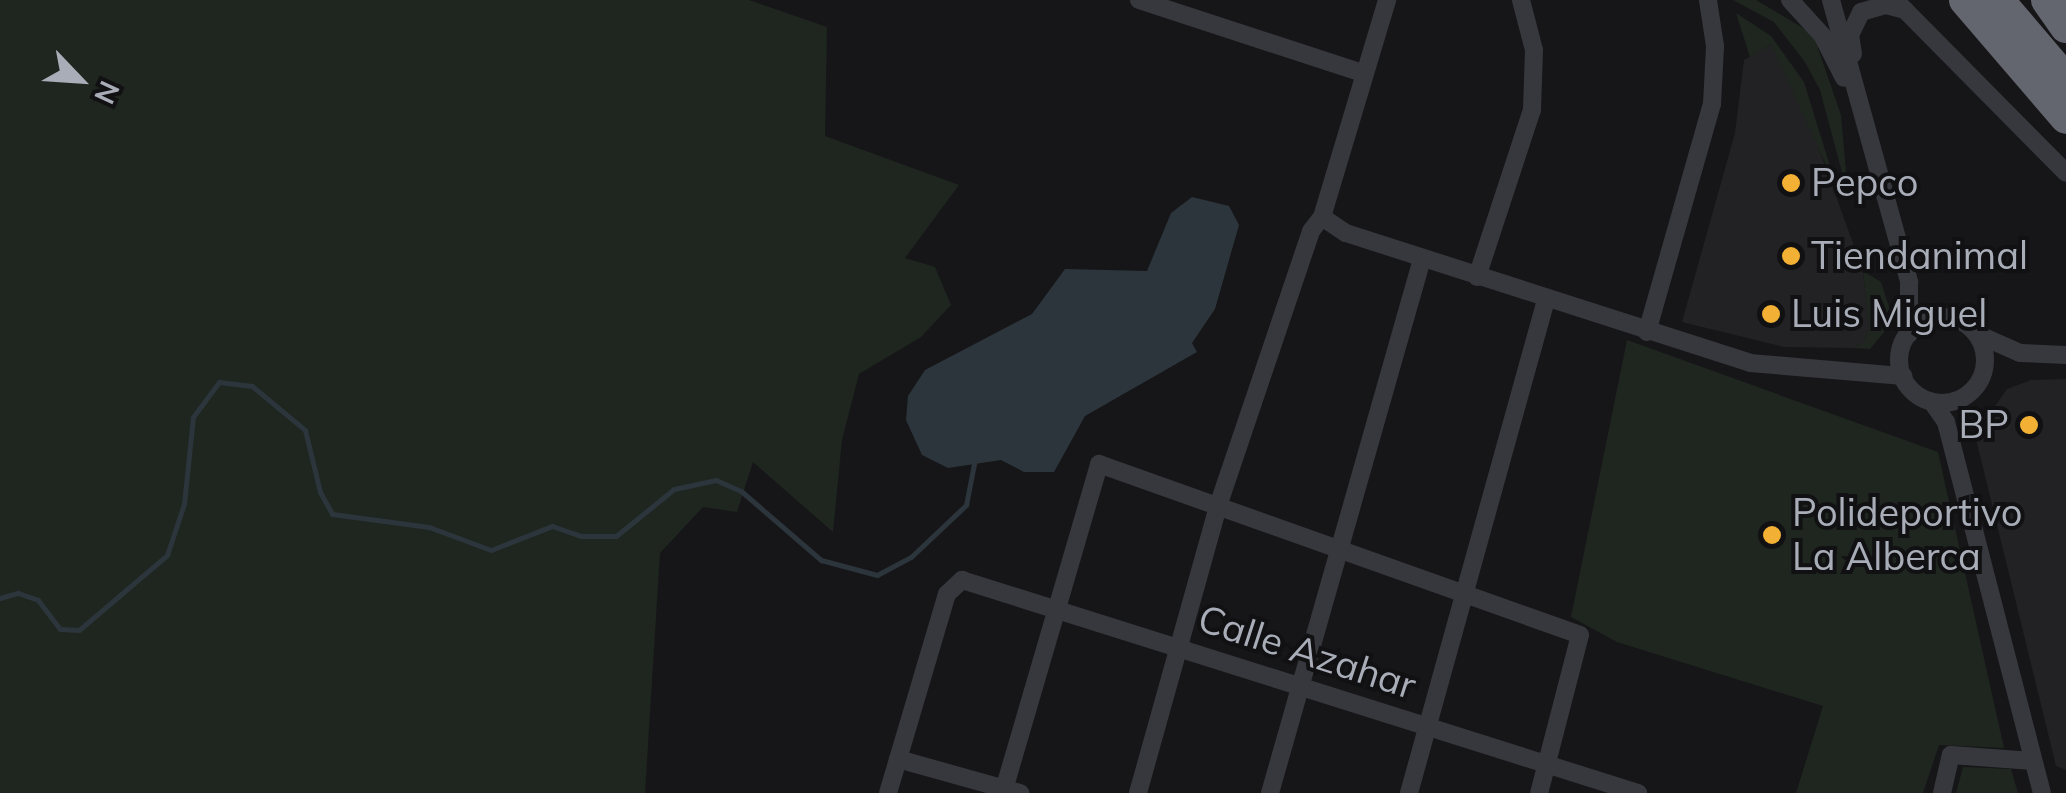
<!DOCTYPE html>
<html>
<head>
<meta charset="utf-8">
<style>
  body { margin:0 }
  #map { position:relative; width:2066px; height:793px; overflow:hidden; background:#161618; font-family:Mulish,sans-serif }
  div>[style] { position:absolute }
  .built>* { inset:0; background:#222225 }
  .green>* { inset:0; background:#1e261f }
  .water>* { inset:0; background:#2c353c }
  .stream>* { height:5px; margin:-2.5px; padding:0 2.5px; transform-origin:2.5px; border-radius:2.5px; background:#2c353c }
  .street>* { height:18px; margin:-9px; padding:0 9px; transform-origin:9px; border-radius:9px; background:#37383d }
  .street>.ring { margin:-9px; padding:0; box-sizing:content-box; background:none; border:18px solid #37383d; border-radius:50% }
  .highway>* { height:32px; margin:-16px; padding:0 16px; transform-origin:16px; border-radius:16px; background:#63666e }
  .dots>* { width:28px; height:28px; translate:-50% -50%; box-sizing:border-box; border:5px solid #111113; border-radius:50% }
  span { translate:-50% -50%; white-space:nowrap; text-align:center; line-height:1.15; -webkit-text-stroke:8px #111113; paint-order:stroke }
  .poi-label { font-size:38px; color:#a8adb8 }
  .left { translate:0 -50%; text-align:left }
  .right { translate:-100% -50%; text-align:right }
  .street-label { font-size:38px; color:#a8adb8 }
  .north { position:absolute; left:30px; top:30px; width:100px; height:100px; -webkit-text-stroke:8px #111113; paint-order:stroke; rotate:115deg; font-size:28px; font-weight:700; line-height:40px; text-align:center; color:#a8adb8 }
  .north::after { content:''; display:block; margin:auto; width:35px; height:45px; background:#a8adb8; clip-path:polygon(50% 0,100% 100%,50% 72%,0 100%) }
</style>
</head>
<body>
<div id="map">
  <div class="built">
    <i style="clip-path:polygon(1771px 44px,1801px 99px,1863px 271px,1869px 328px,1864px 342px,1852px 348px,1784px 347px,1682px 322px,1735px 133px,1744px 60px)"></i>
    <i style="clip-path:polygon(2066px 379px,2066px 770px,2056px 766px,1975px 435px,2007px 389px,2031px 380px)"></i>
  </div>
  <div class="green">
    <i style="clip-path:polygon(0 0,749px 0,827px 27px,825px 136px,959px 185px,905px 258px,935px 267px,951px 305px,921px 337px,859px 374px,842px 440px,833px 532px,753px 462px,737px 512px,703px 507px,660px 553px,645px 793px,0 793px)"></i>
    <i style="clip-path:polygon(1733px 0,1756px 0,1813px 34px,1841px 115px,1848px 195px,1820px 90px,1805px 62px,1774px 22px)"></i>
    <i style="clip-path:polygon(1736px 13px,1771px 36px,1804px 82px,1837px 189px,1771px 44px,1750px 57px)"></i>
    <i style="clip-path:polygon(1863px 271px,1881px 282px,1890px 310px,1889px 326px,1870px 349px,1852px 348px,1864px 342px,1869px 328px)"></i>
    <i style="clip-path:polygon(1627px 340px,1938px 452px,2004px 748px,1939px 745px,1923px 793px,1796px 793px,1823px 706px,1617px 642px,1571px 617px)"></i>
    <i style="clip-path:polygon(1963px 767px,2011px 769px,2018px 793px,1956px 793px)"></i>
  </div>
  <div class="water">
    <i style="clip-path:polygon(1192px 197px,1229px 206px,1239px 225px,1215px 309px,1192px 343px,1197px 352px,1085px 416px,1054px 472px,1024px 472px,1001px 460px,948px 468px,922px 455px,906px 420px,908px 396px,925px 370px,1032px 314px,1065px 269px,1147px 271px,1171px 213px)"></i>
  </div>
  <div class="stream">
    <i style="left:0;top:598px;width:19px;rotate:-16deg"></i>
    <i style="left:18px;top:593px;width:21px;rotate:19deg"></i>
    <i style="left:38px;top:600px;width:36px;rotate:53deg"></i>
    <i style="left:60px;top:629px;width:19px;rotate:3deg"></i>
    <i style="left:79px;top:630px;width:116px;rotate:-40.4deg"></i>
    <i style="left:167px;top:555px;width:54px;rotate:-71.6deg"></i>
    <i style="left:184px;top:504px;width:87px;rotate:-84.1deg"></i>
    <i style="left:193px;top:417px;width:44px;rotate:-53.4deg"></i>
    <i style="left:219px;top:382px;width:33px;rotate:7deg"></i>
    <i style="left:252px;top:386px;width:69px;rotate:39.7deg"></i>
    <i style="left:305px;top:430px;width:64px;rotate:76.4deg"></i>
    <i style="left:320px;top:492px;width:25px;rotate:61deg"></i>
    <i style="left:332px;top:514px;width:98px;rotate:7.6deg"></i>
    <i style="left:429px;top:527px;width:66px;rotate:20.4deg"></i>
    <i style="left:491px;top:550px;width:66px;rotate:-21.5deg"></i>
    <i style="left:552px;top:526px;width:31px;rotate:19deg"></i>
    <i style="left:581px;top:536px;width:35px"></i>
    <i style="left:616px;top:536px;width:75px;rotate:-39deg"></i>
    <i style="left:674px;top:489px;width:43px;rotate:-12.1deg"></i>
    <i style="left:716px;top:480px;width:27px;rotate:24deg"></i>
    <i style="left:741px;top:491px;width:106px;rotate:40.8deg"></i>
    <i style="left:821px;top:560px;width:58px;rotate:15deg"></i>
    <i style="left:877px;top:575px;width:38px;rotate:-28deg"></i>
    <i style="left:911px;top:557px;width:76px;rotate:-43.4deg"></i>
    <i style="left:966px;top:505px;width:42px;rotate:-79deg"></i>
  </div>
  <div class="street">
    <i style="left:1139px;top:0;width:236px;rotate:18.1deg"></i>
    <i style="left:1790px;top:0;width:47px;rotate:47.6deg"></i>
    <i style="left:1822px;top:35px;width:48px;rotate:62.9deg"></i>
    <i style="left:1831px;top:0;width:293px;rotate:74.5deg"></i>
    <i style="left:1909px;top:282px;width:52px;rotate:90deg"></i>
    <i style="left:1895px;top:0;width:243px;rotate:45.3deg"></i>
    <i style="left:1853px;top:54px;width:19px;rotate:-99deg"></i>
    <i style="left:1850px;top:35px;width:25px;rotate:-64deg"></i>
    <i style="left:1861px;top:12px;width:26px;rotate:-16deg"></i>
    <i style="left:1886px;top:5px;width:20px;rotate:15deg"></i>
    <i style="left:1322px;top:217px;width:29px;rotate:34deg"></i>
    <i style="left:1346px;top:233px;width:424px;rotate:17.8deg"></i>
    <i style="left:1750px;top:363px;width:154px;rotate:4.9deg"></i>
    <i style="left:1477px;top:277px;width:176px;rotate:-71.8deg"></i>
    <i style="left:1532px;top:110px;width:60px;rotate:-88.1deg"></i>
    <i style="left:1534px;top:50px;width:52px;rotate:-104.6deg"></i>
    <i class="ring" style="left:1899px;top:317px;width:68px;height:68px"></i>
    <i style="left:1647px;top:332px;width:237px;rotate:-74.1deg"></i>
    <i style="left:1712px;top:104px;width:58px;rotate:-87deg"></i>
    <i style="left:1715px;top:46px;width:47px;rotate:-98.7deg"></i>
    <i style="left:1977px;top:334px;width:47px;rotate:23.8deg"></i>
    <i style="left:2020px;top:353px;width:46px;rotate:2.5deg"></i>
    <i style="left:1932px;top:402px;width:24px;rotate:55deg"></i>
    <i style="left:1946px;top:422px;width:383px;rotate:75.5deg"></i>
    <i style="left:898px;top:759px;width:127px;rotate:15.6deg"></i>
    <i style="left:888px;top:793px;width:208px;rotate:-73.5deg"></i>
    <i style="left:947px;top:594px;width:21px;rotate:-43deg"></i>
    <i style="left:962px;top:580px;width:709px;rotate:17.49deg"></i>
    <i style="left:1003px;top:793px;width:343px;rotate:-73.7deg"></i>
    <i style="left:1099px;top:464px;width:510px;rotate:19.57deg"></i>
    <i style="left:1580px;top:635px;width:163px;rotate:104.5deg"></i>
    <i style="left:1138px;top:793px;width:298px;rotate:-74.4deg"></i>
    <i style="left:1218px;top:506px;width:290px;rotate:-71.3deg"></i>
    <i style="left:1311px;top:231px;width:18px;rotate:-52deg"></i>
    <i style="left:1322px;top:217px;width:227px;rotate:-73.3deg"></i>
    <i style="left:1270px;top:793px;width:555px;rotate:-74.11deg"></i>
    <i style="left:1409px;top:793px;width:512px;rotate:-74.47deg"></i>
    <i style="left:1942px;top:793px;width:39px;rotate:-77deg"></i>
    <i style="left:1951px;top:755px;width:82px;rotate:4.2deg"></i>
  </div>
  <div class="highway">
    <i style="left:1965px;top:0;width:155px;rotate:49.4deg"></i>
    <i style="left:1998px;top:0;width:105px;rotate:49.6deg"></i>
    <i style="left:2047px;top:0;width:33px;rotate:55deg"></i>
  </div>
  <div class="dots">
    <i style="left:1791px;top:183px;background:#f2b134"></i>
    <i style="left:1791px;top:256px;background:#f2b134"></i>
    <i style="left:1771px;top:314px;background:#f2b134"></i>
    <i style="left:2029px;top:425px;background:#f2b134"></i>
    <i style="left:1772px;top:535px;background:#f2b134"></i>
  </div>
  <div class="poi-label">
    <span class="left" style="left:1811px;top:183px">Pepco</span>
    <span class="left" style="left:1811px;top:256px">Tiendanimal</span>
    <span class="left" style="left:1791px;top:314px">Luis Miguel</span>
    <span class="right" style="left:2009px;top:425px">BP</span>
    <span class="left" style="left:1792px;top:535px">Polideportivo<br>La Alberca</span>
  </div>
  <div class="street-label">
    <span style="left:1307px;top:652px;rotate:18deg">Calle Azahar</span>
  </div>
  <div class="north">N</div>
</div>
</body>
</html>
